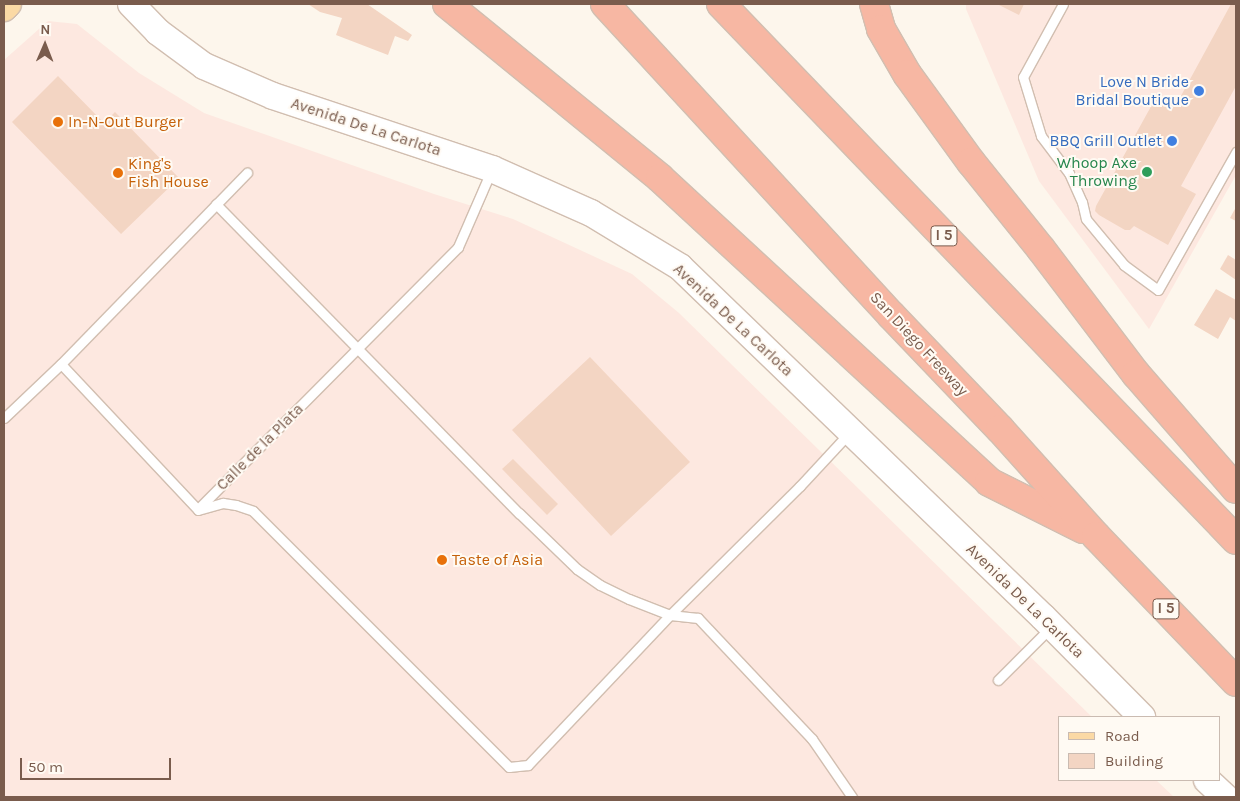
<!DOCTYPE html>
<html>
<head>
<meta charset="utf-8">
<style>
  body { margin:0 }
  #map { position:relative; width:1240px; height:801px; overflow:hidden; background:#fdf6ec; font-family:Karla,sans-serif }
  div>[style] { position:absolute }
  .commercial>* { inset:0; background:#fde8e0 }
  .building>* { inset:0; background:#f3d5c3 }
  .roads { filter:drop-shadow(1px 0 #d1beb0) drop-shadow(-1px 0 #d1beb0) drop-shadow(0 1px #d1beb0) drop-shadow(0 -1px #d1beb0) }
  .lane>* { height:9px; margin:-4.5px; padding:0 4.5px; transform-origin:4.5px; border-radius:4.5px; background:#fff }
  .secondary>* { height:26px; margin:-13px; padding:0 13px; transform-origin:13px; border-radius:13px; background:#fff }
  .primary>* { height:28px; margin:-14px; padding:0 14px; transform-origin:14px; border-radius:14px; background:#fbd9a5 }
  .highway>* { height:28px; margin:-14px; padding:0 14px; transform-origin:14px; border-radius:14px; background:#f7b7a3 }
  .dots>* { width:14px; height:14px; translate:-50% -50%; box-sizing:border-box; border:2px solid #fffaf3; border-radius:50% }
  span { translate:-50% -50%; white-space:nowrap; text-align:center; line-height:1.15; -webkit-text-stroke:4px #fffaf3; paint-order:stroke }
  .shield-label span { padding:1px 4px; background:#fffaf3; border:1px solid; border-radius:4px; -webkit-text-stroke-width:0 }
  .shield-label { font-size:15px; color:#7a5c4d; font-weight:700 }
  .shop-label { font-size:16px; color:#366cbe }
  .right { translate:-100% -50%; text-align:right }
  .food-label { font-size:16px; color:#c56008 }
  .left { translate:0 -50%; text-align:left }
  .street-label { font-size:16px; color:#7a5c4d }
  .leisure-label { font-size:16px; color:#27864d }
  .frame { position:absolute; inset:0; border:5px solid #7a5c4d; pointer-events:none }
  .legend { position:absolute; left:1058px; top:716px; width:162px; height:65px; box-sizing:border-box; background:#fffaf3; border:1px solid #cabbb1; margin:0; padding:6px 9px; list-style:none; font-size:15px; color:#7a5c4d }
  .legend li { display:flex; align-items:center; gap:10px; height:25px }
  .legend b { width:25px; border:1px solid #cabbb1 }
  .north { position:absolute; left:20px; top:20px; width:50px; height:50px; -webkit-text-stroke:4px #fffaf3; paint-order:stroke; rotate:1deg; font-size:14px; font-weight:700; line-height:20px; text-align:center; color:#7a5c4d }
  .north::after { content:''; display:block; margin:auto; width:18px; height:22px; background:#7a5c4d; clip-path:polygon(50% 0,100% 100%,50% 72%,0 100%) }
  .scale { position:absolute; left:20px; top:758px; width:151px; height:22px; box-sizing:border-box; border:2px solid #7a5c4d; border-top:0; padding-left:6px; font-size:15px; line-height:18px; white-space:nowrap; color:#7a5c4d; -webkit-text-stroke:4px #fffaf3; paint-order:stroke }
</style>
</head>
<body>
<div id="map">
  <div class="commercial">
    <i style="clip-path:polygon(966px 4px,1236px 4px,1236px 175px,1149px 329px,1039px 181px,966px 9px)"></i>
    <i style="clip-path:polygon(48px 21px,77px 24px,139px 73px,204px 113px,434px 194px,513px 219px,632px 274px,679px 313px,1092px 717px,1059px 717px,1059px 780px,1156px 780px,1174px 797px,4px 797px,4px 60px)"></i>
  </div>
  <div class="building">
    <i style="clip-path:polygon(308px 4px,367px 4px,412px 35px,408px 41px,395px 36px,388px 55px,336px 35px,342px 18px,320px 12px)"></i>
    <i style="clip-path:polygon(997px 4px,1024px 4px,1019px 15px)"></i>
    <i style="clip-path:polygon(1231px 4px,1236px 4px,1236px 86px,1181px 186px,1196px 194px,1168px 245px,1134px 226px,1130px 230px,1125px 230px,1099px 215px,1095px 211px,1096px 206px,1154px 101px,1159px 98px,1165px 99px,1176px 105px)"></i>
    <i style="clip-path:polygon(58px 76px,104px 123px,115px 112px,179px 178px,121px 234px,12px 122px)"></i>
    <i style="clip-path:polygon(1236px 207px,1236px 221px,1230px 218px)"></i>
    <i style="clip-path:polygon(1228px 255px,1236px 260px,1236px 280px,1220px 269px)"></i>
    <i style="clip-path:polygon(1216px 289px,1236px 300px,1236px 321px,1230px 317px,1218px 339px,1194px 325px)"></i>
    <i style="clip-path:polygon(590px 357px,690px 462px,611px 536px,512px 430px)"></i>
    <i style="clip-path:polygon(513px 459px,558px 504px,547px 515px,502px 469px)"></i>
  </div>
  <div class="roads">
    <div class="lane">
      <i style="left:1063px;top:4px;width:83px;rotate:118.7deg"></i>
      <i style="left:1023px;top:77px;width:62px;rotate:73deg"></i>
      <i style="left:1041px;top:136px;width:46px;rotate:52.9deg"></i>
      <i style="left:1069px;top:173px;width:32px;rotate:66deg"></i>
      <i style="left:1082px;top:202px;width:17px;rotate:77deg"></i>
      <i style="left:1086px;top:219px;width:60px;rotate:50.4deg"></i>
      <i style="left:1124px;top:265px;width:42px;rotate:36.3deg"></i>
      <i style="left:1158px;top:290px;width:159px;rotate:-60.5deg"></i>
      <i style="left:216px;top:204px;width:433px;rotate:45.6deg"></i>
      <i style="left:519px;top:513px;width:81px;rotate:44deg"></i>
      <i style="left:577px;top:569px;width:28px;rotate:35deg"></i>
      <i style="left:600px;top:585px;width:32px;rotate:26deg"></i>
      <i style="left:629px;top:599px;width:44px;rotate:21.3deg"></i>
      <i style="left:670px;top:615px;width:28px;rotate:6deg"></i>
      <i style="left:698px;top:618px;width:166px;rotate:46.7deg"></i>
      <i style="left:812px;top:739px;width:70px;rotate:55.4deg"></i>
      <i style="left:61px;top:364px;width:200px;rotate:46.8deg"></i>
      <i style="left:4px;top:418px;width:79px;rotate:-43.5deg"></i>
      <i style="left:61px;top:364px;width:267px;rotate:-45.8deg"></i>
      <i style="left:198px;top:509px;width:369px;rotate:-45.2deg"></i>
      <i style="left:458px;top:247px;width:83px;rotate:-66.5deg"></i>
      <i style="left:198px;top:510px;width:26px;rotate:-16deg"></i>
      <i style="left:223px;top:503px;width:13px;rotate:9deg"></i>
      <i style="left:236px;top:505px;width:18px;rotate:19deg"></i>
      <i style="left:253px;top:511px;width:362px;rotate:45deg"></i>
      <i style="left:509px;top:767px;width:19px;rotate:-6deg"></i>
      <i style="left:528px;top:765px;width:207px;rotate:-46.6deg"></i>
      <i style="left:670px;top:615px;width:183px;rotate:-44.8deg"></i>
      <i style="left:800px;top:486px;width:72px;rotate:-47.2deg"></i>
      <i style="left:998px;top:680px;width:75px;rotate:-45deg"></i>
    </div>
    <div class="secondary">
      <i style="left:131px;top:4px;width:39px;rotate:46deg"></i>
      <i style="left:158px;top:32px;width:57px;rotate:36.5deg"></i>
      <i style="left:204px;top:66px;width:75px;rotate:23.5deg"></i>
      <i style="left:273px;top:96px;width:231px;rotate:18.4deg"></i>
      <i style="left:492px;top:169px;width:108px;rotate:24deg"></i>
      <i style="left:591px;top:213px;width:104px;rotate:31.2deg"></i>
      <i style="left:680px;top:267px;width:504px;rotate:43.96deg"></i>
      <i style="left:1043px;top:617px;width:141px;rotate:45.3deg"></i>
      <i style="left:1207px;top:780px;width:25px;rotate:43deg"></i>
    </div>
    <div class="primary">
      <i style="left:4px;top:7px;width:4px;rotate:-45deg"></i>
    </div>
    <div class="highway">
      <i style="left:447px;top:4px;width:275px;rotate:39.2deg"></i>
      <i style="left:660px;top:178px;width:448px;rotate:42.7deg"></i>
      <i style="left:989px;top:482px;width:105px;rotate:26.6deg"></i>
      <i style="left:605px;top:4px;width:423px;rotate:47.4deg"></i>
      <i style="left:891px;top:315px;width:158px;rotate:46.3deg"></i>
      <i style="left:1000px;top:429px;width:144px;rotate:48.1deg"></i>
      <i style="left:1096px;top:536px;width:202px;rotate:46.2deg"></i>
      <i style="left:721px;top:4px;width:743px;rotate:46.14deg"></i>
      <i style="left:874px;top:4px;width:26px;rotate:74deg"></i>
      <i style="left:881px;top:29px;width:52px;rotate:60deg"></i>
      <i style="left:907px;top:74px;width:109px;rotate:54deg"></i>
      <i style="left:971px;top:162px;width:112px;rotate:51.2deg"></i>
      <i style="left:1041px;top:249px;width:157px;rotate:52.8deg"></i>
      <i style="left:1136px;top:374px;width:152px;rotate:49deg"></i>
    </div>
  </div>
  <div class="dots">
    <i style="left:1199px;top:91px;background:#3f7fe0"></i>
    <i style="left:58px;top:122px;background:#e8710a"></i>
    <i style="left:1172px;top:141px;background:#3f7fe0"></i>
    <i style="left:1147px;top:172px;background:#2e9e5b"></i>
    <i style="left:118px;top:173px;background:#e8710a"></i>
    <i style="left:442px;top:560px;background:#e8710a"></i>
  </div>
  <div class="shield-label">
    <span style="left:944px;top:236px">I 5</span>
    <span style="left:1166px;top:609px">I 5</span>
  </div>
  <div class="shop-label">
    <span class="right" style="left:1189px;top:91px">Love N Bride<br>Bridal Boutique</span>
    <span class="right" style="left:1162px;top:141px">BBQ Grill Outlet</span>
  </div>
  <div class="food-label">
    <span class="left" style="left:68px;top:122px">In-N-Out Burger</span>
    <span class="left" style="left:128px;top:173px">King's<br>Fish House</span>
    <span class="left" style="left:452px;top:560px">Taste of Asia</span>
  </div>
  <div class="street-label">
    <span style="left:366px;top:127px;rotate:18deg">Avenida De La Carlota</span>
    <span style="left:733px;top:320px;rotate:43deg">Avenida De La Carlota</span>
    <span style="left:919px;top:344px;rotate:47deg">San Diego Freeway</span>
    <span style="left:260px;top:447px;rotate:-45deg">Calle de la Plata</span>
    <span style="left:1025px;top:601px;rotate:44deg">Avenida De La Carlota</span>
  </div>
  <div class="leisure-label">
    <span class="right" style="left:1137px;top:172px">Whoop Axe<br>Throwing</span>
  </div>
  <div class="frame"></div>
  <ul class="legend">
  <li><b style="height:6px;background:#fbd9a5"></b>Road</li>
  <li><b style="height:14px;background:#f3d5c3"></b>Building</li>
  </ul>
  <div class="north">N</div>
  <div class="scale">50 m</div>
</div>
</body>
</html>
